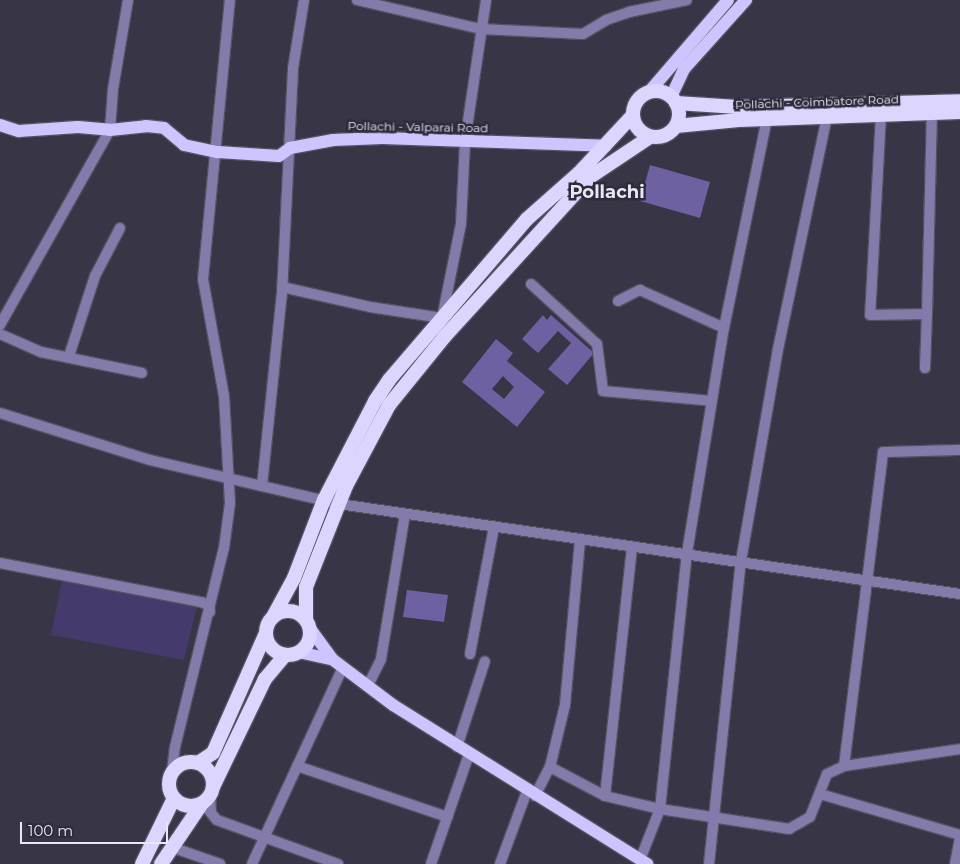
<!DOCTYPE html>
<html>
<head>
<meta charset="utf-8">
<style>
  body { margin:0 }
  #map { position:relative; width:960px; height:864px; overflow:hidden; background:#383547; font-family:Montserrat,sans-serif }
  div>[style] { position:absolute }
  .green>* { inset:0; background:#463a6d }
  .building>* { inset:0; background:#6f61a1 }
  .roads { filter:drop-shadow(1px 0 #545163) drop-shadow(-1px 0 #545163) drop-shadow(0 1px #545163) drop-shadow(0 -1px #545163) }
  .minor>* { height:10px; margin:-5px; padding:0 5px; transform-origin:5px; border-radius:5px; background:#847baa }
  .tertiary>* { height:10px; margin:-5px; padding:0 5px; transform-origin:5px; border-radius:5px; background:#847baa }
  .primary>* { height:12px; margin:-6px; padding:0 6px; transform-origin:6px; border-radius:6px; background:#cec4fe }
  .trunk>* { height:14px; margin:-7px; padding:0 7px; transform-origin:7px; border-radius:7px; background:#dcd6fe }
  .trunk>.ring { margin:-7px; padding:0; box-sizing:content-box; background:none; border:14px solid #dcd6fe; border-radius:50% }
  span { translate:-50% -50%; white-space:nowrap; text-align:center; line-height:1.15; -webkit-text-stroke:5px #2e2b3c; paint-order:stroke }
  .street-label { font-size:12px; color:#e9e7f3 }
  .district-label { font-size:18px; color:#e9e7f3; font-weight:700 }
  .scale { position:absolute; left:20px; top:822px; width:148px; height:22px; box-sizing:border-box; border:2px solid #e9e7f3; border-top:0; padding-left:6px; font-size:15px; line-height:18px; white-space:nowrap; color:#e9e7f3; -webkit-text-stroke:4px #2e2b3c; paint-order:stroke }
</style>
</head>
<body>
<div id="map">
  <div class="green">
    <i style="clip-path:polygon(62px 580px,197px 606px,184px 660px,51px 635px)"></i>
  </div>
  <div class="building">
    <i style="clip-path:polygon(650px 165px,710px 182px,700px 218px,640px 201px)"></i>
    <i style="clip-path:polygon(543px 315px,547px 320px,551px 315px,594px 353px,567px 385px,548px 369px,571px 343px,558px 331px,538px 353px,522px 339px)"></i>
    <i style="clip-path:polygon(evenodd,496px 339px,513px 353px,507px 361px,545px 392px,517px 427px,462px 382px,496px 339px,503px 376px,514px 387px,504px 399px,492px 389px,503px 376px)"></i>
    <i style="clip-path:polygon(407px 590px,448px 595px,444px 622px,403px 617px)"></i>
  </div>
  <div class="roads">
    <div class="minor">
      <i style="left:357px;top:0;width:127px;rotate:13.2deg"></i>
      <i style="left:481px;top:29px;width:102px;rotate:2.8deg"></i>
      <i style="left:583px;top:34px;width:27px;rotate:-31deg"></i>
      <i style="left:606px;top:20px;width:24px;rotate:-19deg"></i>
      <i style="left:629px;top:12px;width:59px;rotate:-11.7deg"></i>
      <i style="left:881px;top:114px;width:201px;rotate:93.1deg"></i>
      <i style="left:870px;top:315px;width:57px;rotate:-1deg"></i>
      <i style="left:927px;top:314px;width:201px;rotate:-88.6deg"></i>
      <i style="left:531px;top:284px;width:89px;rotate:42.3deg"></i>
      <i style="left:597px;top:344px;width:47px;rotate:82.7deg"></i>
      <i style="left:603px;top:391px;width:109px;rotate:5.2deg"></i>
      <i style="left:618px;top:301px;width:25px;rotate:-27deg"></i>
      <i style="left:640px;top:290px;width:92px;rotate:24.3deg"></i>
      <i style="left:0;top:334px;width:45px;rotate:23.7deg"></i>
      <i style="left:41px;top:352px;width:103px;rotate:11.7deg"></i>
      <i style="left:69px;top:356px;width:84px;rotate:-72deg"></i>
      <i style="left:95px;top:276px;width:54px;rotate:-62.5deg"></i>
      <i style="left:925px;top:368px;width:54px;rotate:-87.9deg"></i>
      <i style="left:470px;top:654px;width:129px;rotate:-79.3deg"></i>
      <i style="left:368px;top:685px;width:29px;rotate:-63deg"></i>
      <i style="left:381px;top:659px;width:147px;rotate:-80.6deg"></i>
      <i style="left:457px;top:747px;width:90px;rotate:-72deg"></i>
      <i style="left:297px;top:766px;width:159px;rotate:18.7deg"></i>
      <i style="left:844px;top:766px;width:316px;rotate:-82.9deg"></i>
      <i style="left:883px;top:452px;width:77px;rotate:-1.5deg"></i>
      <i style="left:550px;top:767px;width:62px;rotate:27.8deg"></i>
      <i style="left:605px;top:796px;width:57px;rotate:13.3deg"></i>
      <i style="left:660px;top:809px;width:131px;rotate:8.8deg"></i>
      <i style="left:789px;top:829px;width:24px;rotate:-30deg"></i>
      <i style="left:810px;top:817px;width:46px;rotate:-68.4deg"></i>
      <i style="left:827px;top:774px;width:19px;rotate:-25deg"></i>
      <i style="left:844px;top:766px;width:117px;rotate:-8.3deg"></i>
      <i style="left:820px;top:794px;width:146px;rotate:16.3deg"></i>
      <i style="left:535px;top:796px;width:33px;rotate:-63deg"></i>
      <i style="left:550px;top:767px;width:64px;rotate:-76.4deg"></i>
      <i style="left:565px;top:705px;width:167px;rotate:-84.8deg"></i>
      <i style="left:605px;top:796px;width:251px;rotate:-83.8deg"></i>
      <i style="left:171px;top:847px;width:52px;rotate:19.1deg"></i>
      <i style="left:640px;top:860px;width:55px;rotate:-68.6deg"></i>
      <i style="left:660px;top:809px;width:257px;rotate:-84deg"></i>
      <i style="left:687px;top:553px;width:228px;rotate:-80.7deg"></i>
      <i style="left:724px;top:328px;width:214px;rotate:-78.4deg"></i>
      <i style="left:252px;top:864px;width:217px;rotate:-65.2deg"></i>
      <i style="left:431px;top:864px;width:116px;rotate:-70.9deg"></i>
      <i style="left:500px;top:864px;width:78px;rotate:-69.7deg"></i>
      <i style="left:709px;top:864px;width:305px;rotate:-84deg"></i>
      <i style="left:741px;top:561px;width:215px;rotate:-80.1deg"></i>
      <i style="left:778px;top:349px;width:238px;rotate:-78.1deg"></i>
    </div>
    <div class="tertiary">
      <i style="left:282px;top:287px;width:90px;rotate:12.8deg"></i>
      <i style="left:370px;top:307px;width:73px;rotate:8.7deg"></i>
      <i style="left:442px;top:318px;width:96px;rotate:-78.6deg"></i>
      <i style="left:461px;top:224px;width:83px;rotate:-87.2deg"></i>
      <i style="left:465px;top:141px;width:143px;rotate:-81.5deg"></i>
      <i style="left:0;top:325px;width:224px;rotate:-60.6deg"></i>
      <i style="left:110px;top:130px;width:41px;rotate:-85.8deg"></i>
      <i style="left:113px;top:89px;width:90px;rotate:-80.4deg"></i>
      <i style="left:0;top:413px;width:157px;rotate:17.4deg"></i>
      <i style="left:150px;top:460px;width:194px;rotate:13.1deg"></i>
      <i style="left:339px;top:504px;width:627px;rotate:8.25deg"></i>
      <i style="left:262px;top:486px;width:193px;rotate:-84.1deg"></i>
      <i style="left:282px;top:294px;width:226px;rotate:-87.2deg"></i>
      <i style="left:293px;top:68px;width:69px;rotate:-80.8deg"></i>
      <i style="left:0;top:563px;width:205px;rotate:11deg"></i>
      <i style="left:201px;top:602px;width:9px;rotate:21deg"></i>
      <i style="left:209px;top:605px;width:7px;rotate:82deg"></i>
      <i style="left:172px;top:771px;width:24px;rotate:-83deg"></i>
      <i style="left:175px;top:747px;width:205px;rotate:-76.2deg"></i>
      <i style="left:224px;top:548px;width:45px;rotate:-82.4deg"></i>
      <i style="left:230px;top:503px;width:107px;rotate:-93.2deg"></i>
      <i style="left:224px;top:396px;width:119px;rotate:-100.2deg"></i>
      <i style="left:203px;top:279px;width:280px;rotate:-84.5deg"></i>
      <i style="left:210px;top:795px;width:17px;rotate:87deg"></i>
      <i style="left:203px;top:803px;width:22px;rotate:51deg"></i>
      <i style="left:217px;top:820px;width:129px;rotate:20deg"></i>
      <i style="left:955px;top:864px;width:25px;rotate:-79deg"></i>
    </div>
    <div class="primary">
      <i style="left:649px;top:92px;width:121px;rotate:-49.3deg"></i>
      <i style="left:671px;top:97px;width:31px;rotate:-65deg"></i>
      <i style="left:684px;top:69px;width:93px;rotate:-48.1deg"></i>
      <i style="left:0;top:125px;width:20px;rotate:18deg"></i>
      <i style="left:19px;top:131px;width:59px;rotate:-3.9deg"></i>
      <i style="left:78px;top:127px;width:32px;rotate:5deg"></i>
      <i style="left:110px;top:130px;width:36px;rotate:-6deg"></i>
      <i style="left:146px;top:126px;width:18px;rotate:6deg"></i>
      <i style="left:164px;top:128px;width:26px;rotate:40deg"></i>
      <i style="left:184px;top:145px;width:35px;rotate:12deg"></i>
      <i style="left:218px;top:152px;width:61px;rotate:3.8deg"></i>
      <i style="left:279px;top:156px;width:14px;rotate:-36deg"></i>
      <i style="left:290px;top:148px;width:44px;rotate:-10.5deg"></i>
      <i style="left:333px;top:140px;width:49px;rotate:-2.3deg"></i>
      <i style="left:382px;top:138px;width:224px;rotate:2deg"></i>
      <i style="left:309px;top:627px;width:39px;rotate:54deg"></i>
      <i style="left:332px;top:659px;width:76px;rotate:37deg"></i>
      <i style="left:393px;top:705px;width:300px;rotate:32deg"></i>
      <i style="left:298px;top:652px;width:35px;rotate:12deg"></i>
    </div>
    <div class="trunk">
      <i class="ring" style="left:633px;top:91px;width:32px;height:32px"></i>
      <i style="left:676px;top:103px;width:62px;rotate:3.7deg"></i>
      <i style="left:738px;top:107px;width:222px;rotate:-1.5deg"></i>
      <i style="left:676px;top:126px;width:63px;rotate:-5.4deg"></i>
      <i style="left:739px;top:120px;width:221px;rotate:-2.1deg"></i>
      <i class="ring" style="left:266px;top:611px;width:30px;height:30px"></i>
      <i style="left:274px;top:615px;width:42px;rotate:-61.6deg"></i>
      <i style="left:294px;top:578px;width:84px;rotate:-69deg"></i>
      <i style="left:324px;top:500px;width:111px;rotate:-62.7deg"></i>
      <i style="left:375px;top:401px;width:25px;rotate:-56deg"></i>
      <i style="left:389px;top:380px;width:212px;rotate:-49.4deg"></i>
      <i style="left:527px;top:219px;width:69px;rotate:-41.5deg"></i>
      <i style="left:579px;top:173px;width:79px;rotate:-47deg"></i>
      <i style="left:306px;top:620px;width:33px;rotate:-90deg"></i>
      <i style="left:306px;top:587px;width:109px;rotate:-68.4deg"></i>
      <i style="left:346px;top:486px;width:92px;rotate:-62deg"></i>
      <i style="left:389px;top:405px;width:89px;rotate:-50.9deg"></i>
      <i style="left:445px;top:336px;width:215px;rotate:-47.6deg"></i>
      <i style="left:590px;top:177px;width:72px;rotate:-33.7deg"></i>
      <i class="ring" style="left:169px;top:762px;width:30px;height:30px"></i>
      <i style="left:198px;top:763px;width:18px;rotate:-34deg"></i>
      <i style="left:213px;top:753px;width:129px;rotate:-66.2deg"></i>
      <i style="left:213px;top:787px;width:120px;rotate:-64.3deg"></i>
      <i style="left:265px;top:679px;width:31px;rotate:-50deg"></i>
      <i style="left:142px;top:864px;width:73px;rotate:-64.1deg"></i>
      <i style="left:161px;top:864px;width:71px;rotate:-55.9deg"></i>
    </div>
  </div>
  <div class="street-label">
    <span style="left:817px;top:102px;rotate:-2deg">Pollachi - Coimbatore Road</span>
    <span style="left:418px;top:127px;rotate:1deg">Pollachi - Valparai Road</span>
  </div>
  <div class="district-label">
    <span style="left:607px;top:192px">Pollachi</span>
  </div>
  <div class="scale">100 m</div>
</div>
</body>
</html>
